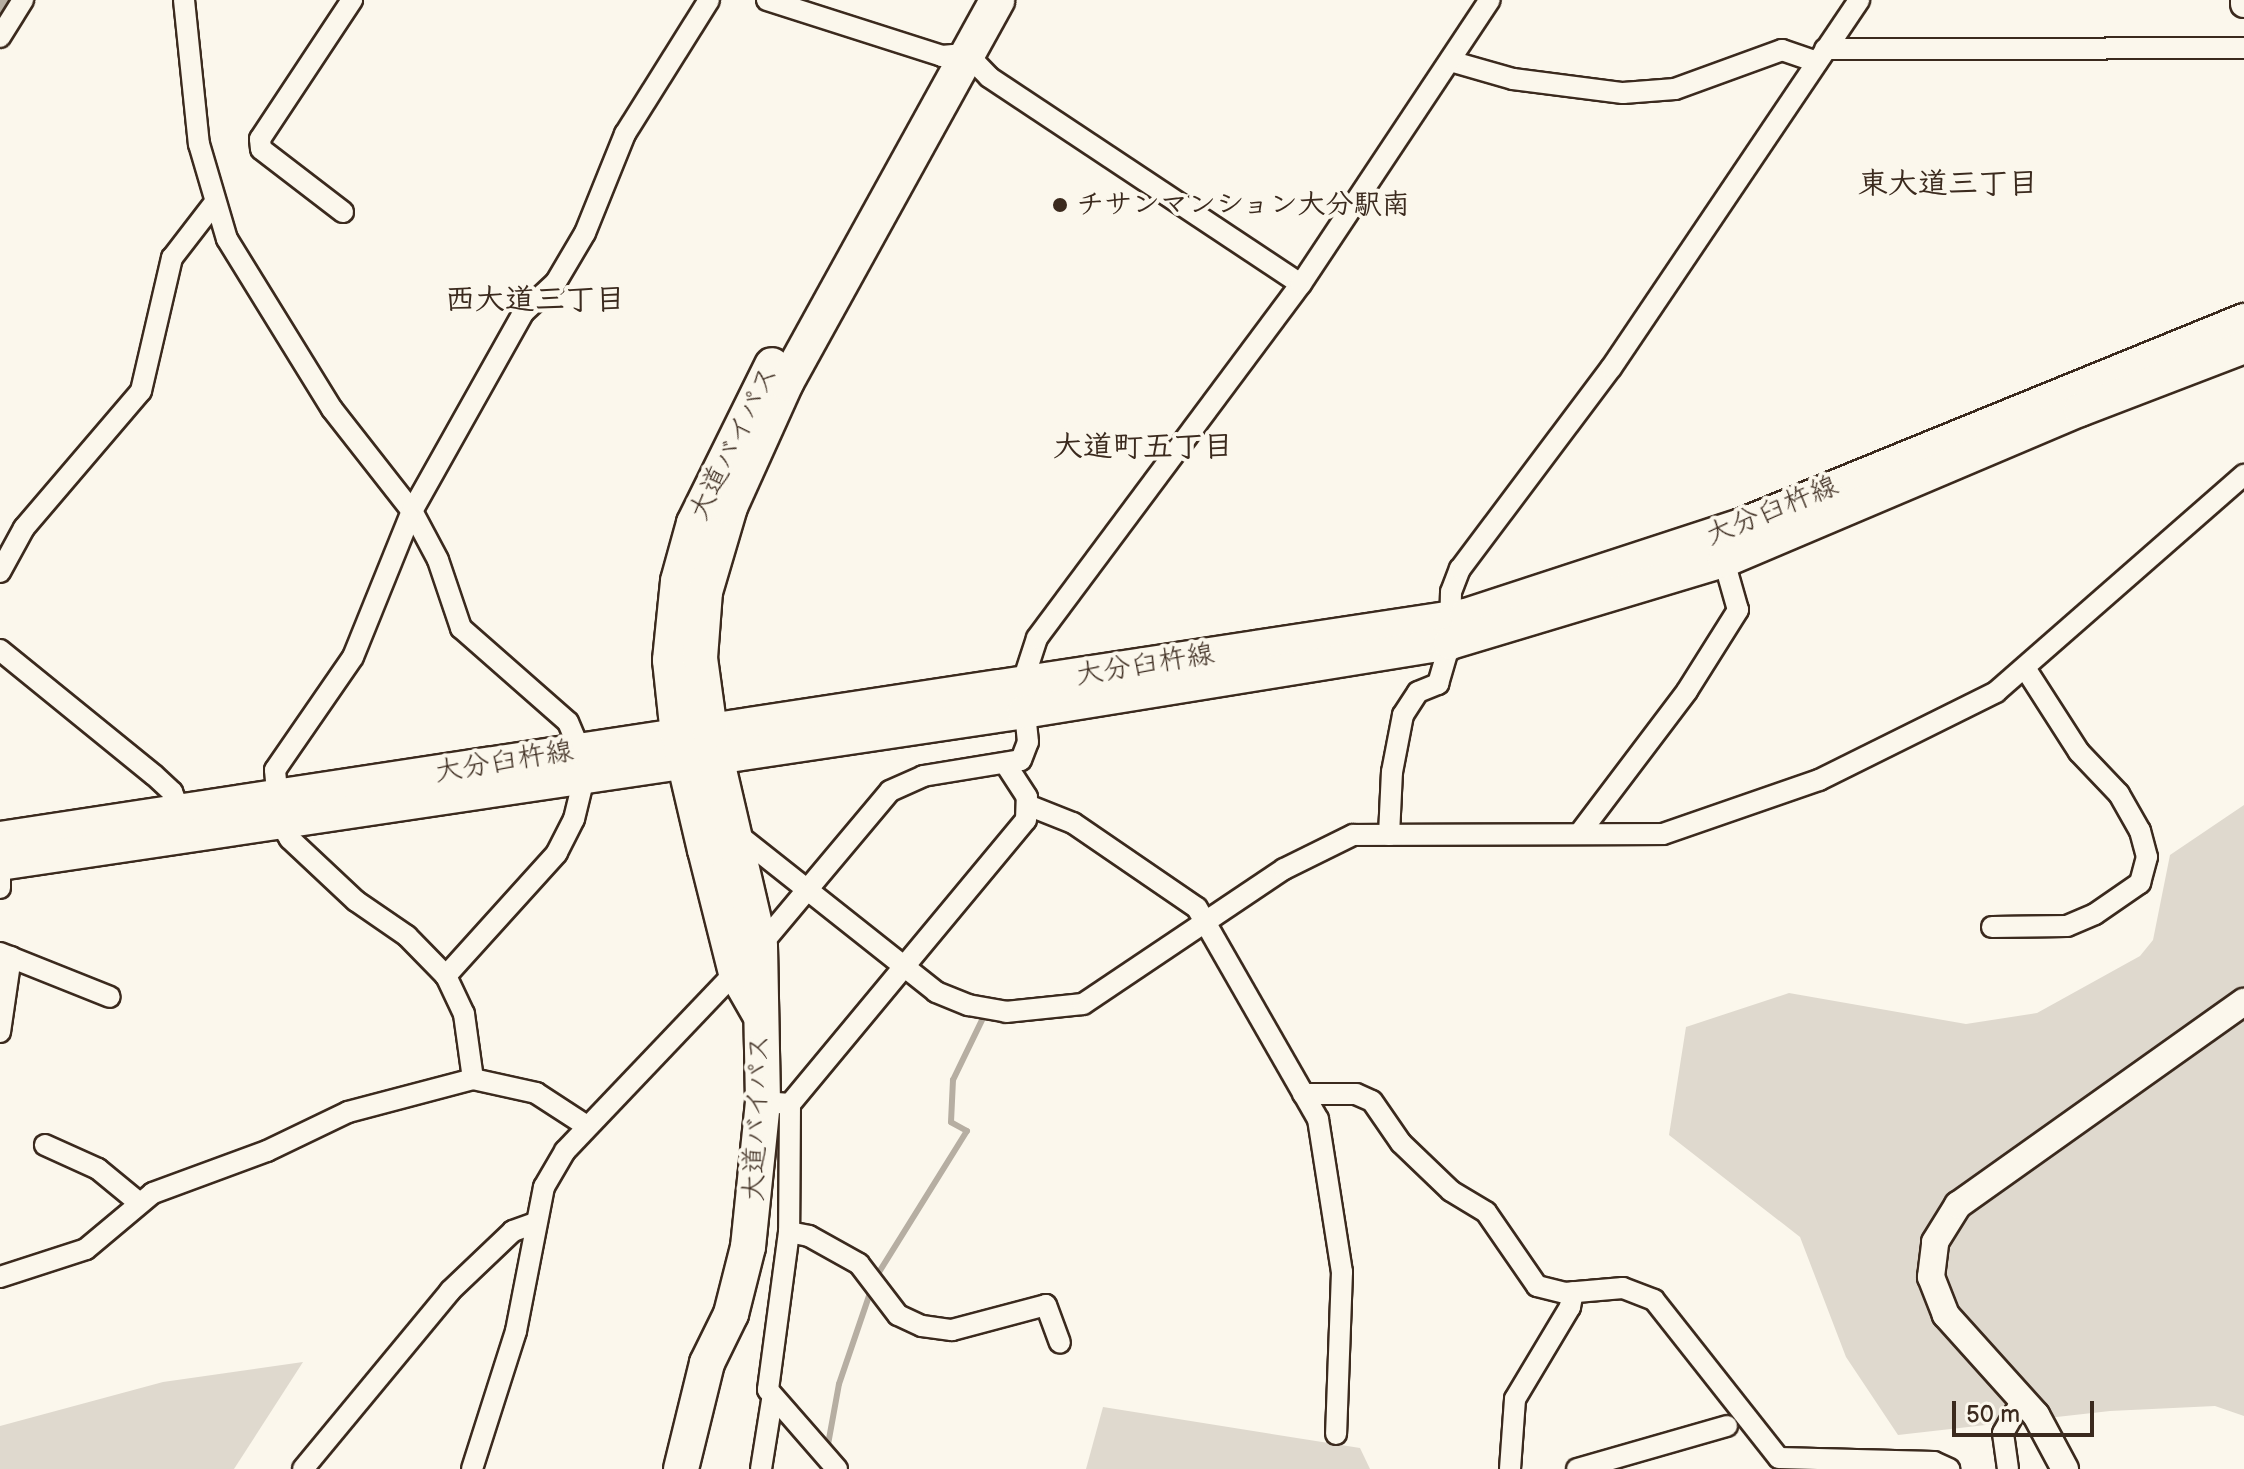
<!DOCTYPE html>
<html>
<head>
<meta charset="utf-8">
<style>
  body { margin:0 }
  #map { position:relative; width:2244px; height:1469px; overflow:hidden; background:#fbf7ec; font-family:"Balsamiq Sans","Klee One",sans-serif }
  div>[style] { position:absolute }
  .green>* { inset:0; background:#dfd9ce }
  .stream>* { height:6px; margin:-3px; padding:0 3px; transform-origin:3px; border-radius:3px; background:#b6aea2 }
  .river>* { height:34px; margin:-17px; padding:0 17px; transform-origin:17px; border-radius:17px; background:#b6aea2 }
  .roads { filter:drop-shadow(2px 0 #3b2a1e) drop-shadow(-2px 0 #3b2a1e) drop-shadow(0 2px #3b2a1e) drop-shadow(0 -2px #3b2a1e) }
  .minor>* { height:20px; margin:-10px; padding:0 10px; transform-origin:10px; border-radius:10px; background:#fbf7ec }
  .tertiary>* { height:26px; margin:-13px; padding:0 13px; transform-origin:13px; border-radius:13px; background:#fbf7ec }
  .primary>* { height:32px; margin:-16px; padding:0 16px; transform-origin:16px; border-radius:16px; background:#fbf7ec }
  .trunk>* { height:34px; margin:-17px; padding:0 17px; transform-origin:17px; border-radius:17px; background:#fbf7ec }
  .dots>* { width:22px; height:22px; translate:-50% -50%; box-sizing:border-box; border:4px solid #fbf7ec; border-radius:50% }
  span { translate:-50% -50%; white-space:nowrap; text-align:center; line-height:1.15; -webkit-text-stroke:8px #fbf7ec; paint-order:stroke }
  .poi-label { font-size:28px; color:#3b2a1e; font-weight:700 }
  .left { translate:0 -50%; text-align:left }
  .street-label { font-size:28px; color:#3b2a1e }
  .neighbourhood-label { font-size:30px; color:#3b2a1e; font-weight:700 }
  .scale { position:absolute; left:1952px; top:1401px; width:142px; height:36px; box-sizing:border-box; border:4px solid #3b2a1e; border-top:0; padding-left:10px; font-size:24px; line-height:28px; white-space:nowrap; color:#3b2a1e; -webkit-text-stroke:6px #fbf7ec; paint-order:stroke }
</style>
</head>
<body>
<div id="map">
  <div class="green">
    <i style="clip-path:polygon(2244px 805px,2244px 1416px,2215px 1406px,2110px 1411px,1898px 1435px,1846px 1357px,1800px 1237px,1669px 1135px,1686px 1027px,1789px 993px,1966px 1024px,2037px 1013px,2140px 956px,2153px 940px,2170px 855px)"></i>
    <i style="clip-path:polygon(303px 1362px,234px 1469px,0 1469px,0 1426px,163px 1382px)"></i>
    <i style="clip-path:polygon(1103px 1407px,1360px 1448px,1370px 1469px,1086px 1469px)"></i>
  </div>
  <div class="stream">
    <i style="left:876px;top:1277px;width:172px;rotate:-58.1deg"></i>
    <i style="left:967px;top:1131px;width:18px;rotate:-151deg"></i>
    <i style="left:951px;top:1122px;width:42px;rotate:-87.3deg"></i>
    <i style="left:953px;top:1080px;width:71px;rotate:-64.2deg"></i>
    <i style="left:827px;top:1450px;width:67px;rotate:-79.7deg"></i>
    <i style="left:839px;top:1384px;width:102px;rotate:-71.2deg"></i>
  </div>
  <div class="river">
    <i style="left:0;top:11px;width:13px;rotate:-58deg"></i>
  </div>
  <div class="roads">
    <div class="minor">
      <i style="left:184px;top:0;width:145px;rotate:84.1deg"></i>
      <i style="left:199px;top:144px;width:99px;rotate:73.6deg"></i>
      <i style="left:227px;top:239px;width:200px;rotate:58.3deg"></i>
      <i style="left:332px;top:409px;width:130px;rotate:51.9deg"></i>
      <i style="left:412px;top:511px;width:55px;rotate:62deg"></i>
      <i style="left:438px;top:560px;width:72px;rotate:71.3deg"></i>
      <i style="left:461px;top:628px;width:142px;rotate:41.3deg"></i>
      <i style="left:568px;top:722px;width:30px;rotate:67deg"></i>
      <i style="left:580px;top:750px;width:28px;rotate:82deg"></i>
      <i style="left:584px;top:778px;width:42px;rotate:103.7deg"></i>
      <i style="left:574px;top:819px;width:38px;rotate:117deg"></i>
      <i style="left:557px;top:853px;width:166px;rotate:132.1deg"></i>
      <i style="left:767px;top:0;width:184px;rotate:17.7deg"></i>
      <i style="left:942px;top:56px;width:25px;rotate:-5deg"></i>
      <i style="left:967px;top:54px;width:32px;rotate:46deg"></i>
      <i style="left:989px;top:77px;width:374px;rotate:33.6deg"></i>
      <i style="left:0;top:37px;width:44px;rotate:-58.1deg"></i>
      <i style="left:1825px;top:49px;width:419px;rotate:-0.1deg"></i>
      <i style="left:1450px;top:61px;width:66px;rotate:15.9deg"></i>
      <i style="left:1513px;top:79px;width:111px;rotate:7.3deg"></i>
      <i style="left:1623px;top:93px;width:52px;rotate:-4.4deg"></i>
      <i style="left:1675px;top:89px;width:114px;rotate:-20deg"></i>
      <i style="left:1782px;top:50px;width:37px;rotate:19deg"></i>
      <i style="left:343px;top:212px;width:103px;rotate:-142.5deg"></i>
      <i style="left:261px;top:149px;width:10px;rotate:-96deg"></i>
      <i style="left:260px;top:139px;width:167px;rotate:-56.5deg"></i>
      <i style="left:0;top:572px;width:50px;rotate:-61.4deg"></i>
      <i style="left:24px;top:528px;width:180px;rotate:-49.5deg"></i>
      <i style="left:141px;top:391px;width:137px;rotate:-76.9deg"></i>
      <i style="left:172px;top:258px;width:67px;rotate:-52.3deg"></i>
      <i style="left:0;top:650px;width:198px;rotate:39.1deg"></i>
      <i style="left:154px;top:775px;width:25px;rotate:43deg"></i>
      <i style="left:172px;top:792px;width:31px;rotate:68deg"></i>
      <i style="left:1030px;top:806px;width:46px;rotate:21.6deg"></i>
      <i style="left:1073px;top:823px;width:150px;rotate:34.4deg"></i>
      <i style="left:1197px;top:908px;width:243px;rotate:60.2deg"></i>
      <i style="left:1318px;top:1119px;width:155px;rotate:81.1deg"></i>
      <i style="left:1342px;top:1272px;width:162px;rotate:92.1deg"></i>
      <i style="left:737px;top:834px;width:254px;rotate:38.4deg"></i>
      <i style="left:936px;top:992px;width:35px;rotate:22deg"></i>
      <i style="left:968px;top:1005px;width:39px;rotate:10deg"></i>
      <i style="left:1006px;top:1012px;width:77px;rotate:-5.9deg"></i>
      <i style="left:1083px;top:1004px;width:242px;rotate:-33.9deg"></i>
      <i style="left:1284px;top:869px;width:77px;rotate:-26.2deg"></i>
      <i style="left:1353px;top:835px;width:310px;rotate:-0.2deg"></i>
      <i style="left:1663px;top:834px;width:165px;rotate:-19.1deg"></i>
      <i style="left:1819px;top:780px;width:198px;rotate:-26.4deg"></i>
      <i style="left:1996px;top:692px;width:330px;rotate:-41.2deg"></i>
      <i style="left:1579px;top:834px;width:179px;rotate:-52.9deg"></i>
      <i style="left:1687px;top:691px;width:96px;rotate:-57.8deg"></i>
      <i style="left:1738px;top:610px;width:51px;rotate:-105.9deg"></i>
      <i style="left:1389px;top:835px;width:63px;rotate:-87.3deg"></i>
      <i style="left:1392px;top:772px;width:58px;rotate:-79.1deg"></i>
      <i style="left:1403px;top:715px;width:27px;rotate:-57deg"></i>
      <i style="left:1418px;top:692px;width:22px;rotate:-22deg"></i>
      <i style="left:1438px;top:684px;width:43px;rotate:-73.7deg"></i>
      <i style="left:1450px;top:643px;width:51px;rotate:-88.9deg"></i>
      <i style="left:1451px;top:592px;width:25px;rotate:-69deg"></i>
      <i style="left:1460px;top:569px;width:251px;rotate:-53.1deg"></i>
      <i style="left:1611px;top:368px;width:444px;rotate:-56deg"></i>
      <i style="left:0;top:867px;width:21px;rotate:90deg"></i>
      <i style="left:1992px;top:927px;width:75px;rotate:-0.8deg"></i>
      <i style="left:2067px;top:926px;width:30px;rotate:-23deg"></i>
      <i style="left:2095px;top:914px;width:55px;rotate:-34.6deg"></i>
      <i style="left:2140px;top:883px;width:27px;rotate:-75deg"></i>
      <i style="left:2147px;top:857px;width:27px;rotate:-105deg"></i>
      <i style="left:2140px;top:831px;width:43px;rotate:-119.6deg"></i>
      <i style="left:2119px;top:794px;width:58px;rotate:-133.6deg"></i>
      <i style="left:2079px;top:752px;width:100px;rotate:-122.7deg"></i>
      <i style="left:0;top:953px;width:118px;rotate:21.8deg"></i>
      <i style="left:0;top:1032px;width:76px;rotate:-81.7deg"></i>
      <i style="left:473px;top:1079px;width:66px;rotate:-97.9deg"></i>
      <i style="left:464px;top:1014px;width:42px;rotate:-115.3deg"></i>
      <i style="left:446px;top:976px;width:56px;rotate:-134.3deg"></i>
      <i style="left:407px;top:936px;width:62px;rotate:-145.5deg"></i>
      <i style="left:356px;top:901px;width:91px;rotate:-136.8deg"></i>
      <i style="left:290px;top:839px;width:19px;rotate:-122deg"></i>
      <i style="left:280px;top:823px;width:53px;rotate:-95.4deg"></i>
      <i style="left:275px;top:770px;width:137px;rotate:-55.4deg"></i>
      <i style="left:353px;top:657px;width:157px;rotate:-68deg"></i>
      <i style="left:412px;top:511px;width:227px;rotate:-60.7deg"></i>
      <i style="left:523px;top:313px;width:45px;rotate:-43.2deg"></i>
      <i style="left:556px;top:282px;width:57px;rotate:-59.4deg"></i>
      <i style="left:585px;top:233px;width:107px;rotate:-68deg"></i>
      <i style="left:625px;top:134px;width:158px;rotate:-57.9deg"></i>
      <i style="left:1303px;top:1094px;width:53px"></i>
      <i style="left:1356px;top:1094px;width:17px;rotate:24deg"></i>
      <i style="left:1372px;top:1101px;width:51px;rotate:55.4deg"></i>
      <i style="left:1401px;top:1143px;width:69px;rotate:43.8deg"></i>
      <i style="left:1451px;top:1191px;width:41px;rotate:31deg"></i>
      <i style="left:1486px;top:1212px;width:90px;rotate:55.4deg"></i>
      <i style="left:1537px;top:1286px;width:29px;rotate:14deg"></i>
      <i style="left:1565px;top:1293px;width:58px;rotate:-4.9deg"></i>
      <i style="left:1623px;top:1288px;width:33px;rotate:21deg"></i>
      <i style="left:1654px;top:1300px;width:201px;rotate:51.7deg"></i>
      <i style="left:1779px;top:1458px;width:155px;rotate:1.5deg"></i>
      <i style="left:1934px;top:1462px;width:17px;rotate:25deg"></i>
      <i style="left:763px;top:1102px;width:27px;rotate:4deg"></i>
      <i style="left:790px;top:1104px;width:369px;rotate:-50.3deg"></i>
      <i style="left:1026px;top:820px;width:23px;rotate:-88deg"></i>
      <i style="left:1027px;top:797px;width:37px;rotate:-123deg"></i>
      <i style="left:790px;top:1104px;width:128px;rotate:90.4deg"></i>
      <i style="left:789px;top:1232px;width:159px;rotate:97.6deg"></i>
      <i style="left:768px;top:1390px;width:105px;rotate:48.9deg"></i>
      <i style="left:45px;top:1145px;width:58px;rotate:24.4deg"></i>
      <i style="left:98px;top:1169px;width:52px;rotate:39.5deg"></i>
      <i style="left:789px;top:1232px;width:20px;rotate:11deg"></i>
      <i style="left:809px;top:1236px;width:57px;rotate:29.2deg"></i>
      <i style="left:859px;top:1264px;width:64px;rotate:52.6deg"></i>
      <i style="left:898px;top:1315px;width:26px;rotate:25deg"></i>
      <i style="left:922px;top:1326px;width:30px;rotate:8deg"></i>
      <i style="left:952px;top:1330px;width:97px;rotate:-14.9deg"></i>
      <i style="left:1046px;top:1305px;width:40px;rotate:69.8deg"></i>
      <i style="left:0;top:1277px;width:90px;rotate:-18deg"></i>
      <i style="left:86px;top:1249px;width:87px;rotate:-39.9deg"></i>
      <i style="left:153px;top:1193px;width:121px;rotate:-20.2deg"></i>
      <i style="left:267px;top:1151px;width:90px;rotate:-25.7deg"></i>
      <i style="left:348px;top:1112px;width:129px;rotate:-14.8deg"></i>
      <i style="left:473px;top:1079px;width:65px;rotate:12.5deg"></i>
      <i style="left:536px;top:1093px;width:59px;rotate:33.1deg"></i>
      <i style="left:303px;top:1469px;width:231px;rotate:-50.4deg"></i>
      <i style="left:450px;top:1291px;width:87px;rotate:-43.6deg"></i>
      <i style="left:513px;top:1231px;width:23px;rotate:-20deg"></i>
      <i style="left:472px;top:1469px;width:145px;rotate:-72.3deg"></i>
      <i style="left:516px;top:1331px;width:147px;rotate:-79deg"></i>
      <i style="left:544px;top:1187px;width:42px;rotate:-59.7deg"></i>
      <i style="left:565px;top:1151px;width:283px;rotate:-46.4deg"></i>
      <i style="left:760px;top:946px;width:202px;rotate:-50deg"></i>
      <i style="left:890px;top:791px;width:36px;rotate:-24deg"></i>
      <i style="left:923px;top:776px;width:99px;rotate:-9.3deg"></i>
      <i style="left:1021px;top:760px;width:19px;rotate:-69deg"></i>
      <i style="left:1028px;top:742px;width:58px;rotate:-95.9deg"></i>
      <i style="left:1022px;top:684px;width:48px;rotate:-71.9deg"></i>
      <i style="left:1037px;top:638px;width:442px;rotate:-53.3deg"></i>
      <i style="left:1301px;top:284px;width:341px;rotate:-56.4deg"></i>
      <i style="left:761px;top:1469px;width:70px;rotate:-80.9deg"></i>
      <i style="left:1510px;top:1469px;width:70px;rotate:-85.9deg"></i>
      <i style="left:1515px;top:1399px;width:107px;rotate:-59.1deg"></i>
      <i style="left:1570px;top:1307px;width:15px;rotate:-79deg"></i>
      <i style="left:1577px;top:1469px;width:156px;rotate:-16deg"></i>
      <i style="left:2008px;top:1469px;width:36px;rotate:-98deg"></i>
      <i style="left:2003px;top:1433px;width:38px;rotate:-60deg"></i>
    </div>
    <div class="tertiary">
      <i style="left:2244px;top:0;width:4px;rotate:90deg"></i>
      <i style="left:2065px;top:1469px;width:61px;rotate:-118.2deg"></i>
      <i style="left:2036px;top:1415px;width:135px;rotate:-132deg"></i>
      <i style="left:1946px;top:1315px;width:41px;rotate:-111.5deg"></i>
      <i style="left:1931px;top:1277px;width:35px;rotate:-83deg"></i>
      <i style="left:1935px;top:1242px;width:44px;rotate:-58.1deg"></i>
      <i style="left:1958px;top:1205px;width:351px;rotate:-35.4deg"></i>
    </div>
    <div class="primary">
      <i style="left:0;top:838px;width:1483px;rotate:-8.65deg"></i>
      <i style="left:1466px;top:615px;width:284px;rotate:-18.1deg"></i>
      <i style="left:1736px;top:527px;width:549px;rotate:-22.17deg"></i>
      <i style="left:0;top:864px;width:1035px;rotate:-8.44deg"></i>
      <i style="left:1024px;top:712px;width:432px;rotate:-9.2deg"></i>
      <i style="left:1450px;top:643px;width:286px;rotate:-16.7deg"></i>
      <i style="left:1724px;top:561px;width:387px;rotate:-23deg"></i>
      <i style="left:2080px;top:410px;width:176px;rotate:-21deg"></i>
    </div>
    <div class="trunk">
      <i style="left:759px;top:1013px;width:46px;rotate:-119.9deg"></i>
      <i style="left:736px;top:973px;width:127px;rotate:-104.1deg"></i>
      <i style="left:705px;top:850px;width:118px;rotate:-103.2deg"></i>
      <i style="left:678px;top:735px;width:75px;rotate:-96.1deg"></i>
      <i style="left:670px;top:660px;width:79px;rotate:-84.2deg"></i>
      <i style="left:678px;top:581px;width:60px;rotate:-74.6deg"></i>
      <i style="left:694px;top:523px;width:176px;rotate:-63.7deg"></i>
      <i style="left:681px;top:1469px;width:109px;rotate:-76.2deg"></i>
      <i style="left:707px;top:1363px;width:55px;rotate:-63.9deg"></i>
      <i style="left:731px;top:1314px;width:69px;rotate:-75.8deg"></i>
      <i style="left:748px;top:1247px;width:146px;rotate:-84.1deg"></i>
      <i style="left:763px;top:1102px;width:156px;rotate:-91.1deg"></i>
      <i style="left:760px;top:946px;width:221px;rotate:-103.1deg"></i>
      <i style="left:710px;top:731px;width:74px;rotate:-97.8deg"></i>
      <i style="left:700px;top:658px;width:66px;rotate:-85.7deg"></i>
      <i style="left:705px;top:592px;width:89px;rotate:-73.6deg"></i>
      <i style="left:730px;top:507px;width:136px;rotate:-65.7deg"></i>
      <i style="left:786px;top:383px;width:437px;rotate:-61.1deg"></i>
    </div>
  </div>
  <div class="dots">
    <i style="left:1060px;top:205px;background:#3b2a1e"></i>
  </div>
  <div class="poi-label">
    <span class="left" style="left:1076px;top:205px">チサンマンション大分駅南</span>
  </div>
  <div class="street-label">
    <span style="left:734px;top:443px;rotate:-64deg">大道バイパス</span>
    <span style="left:1772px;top:511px;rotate:-22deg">大分臼杵線</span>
    <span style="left:1145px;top:665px;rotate:-9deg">大分臼杵線</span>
    <span style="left:504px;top:762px;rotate:-9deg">大分臼杵線</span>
    <span style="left:757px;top:1118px;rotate:-88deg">大道バイパス</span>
  </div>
  <div class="neighbourhood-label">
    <span style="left:1948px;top:184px">東大道三丁目</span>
    <span style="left:535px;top:300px">西大道三丁目</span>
    <span style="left:1143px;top:447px">大道町五丁目</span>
  </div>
  <div class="scale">50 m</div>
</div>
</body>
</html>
